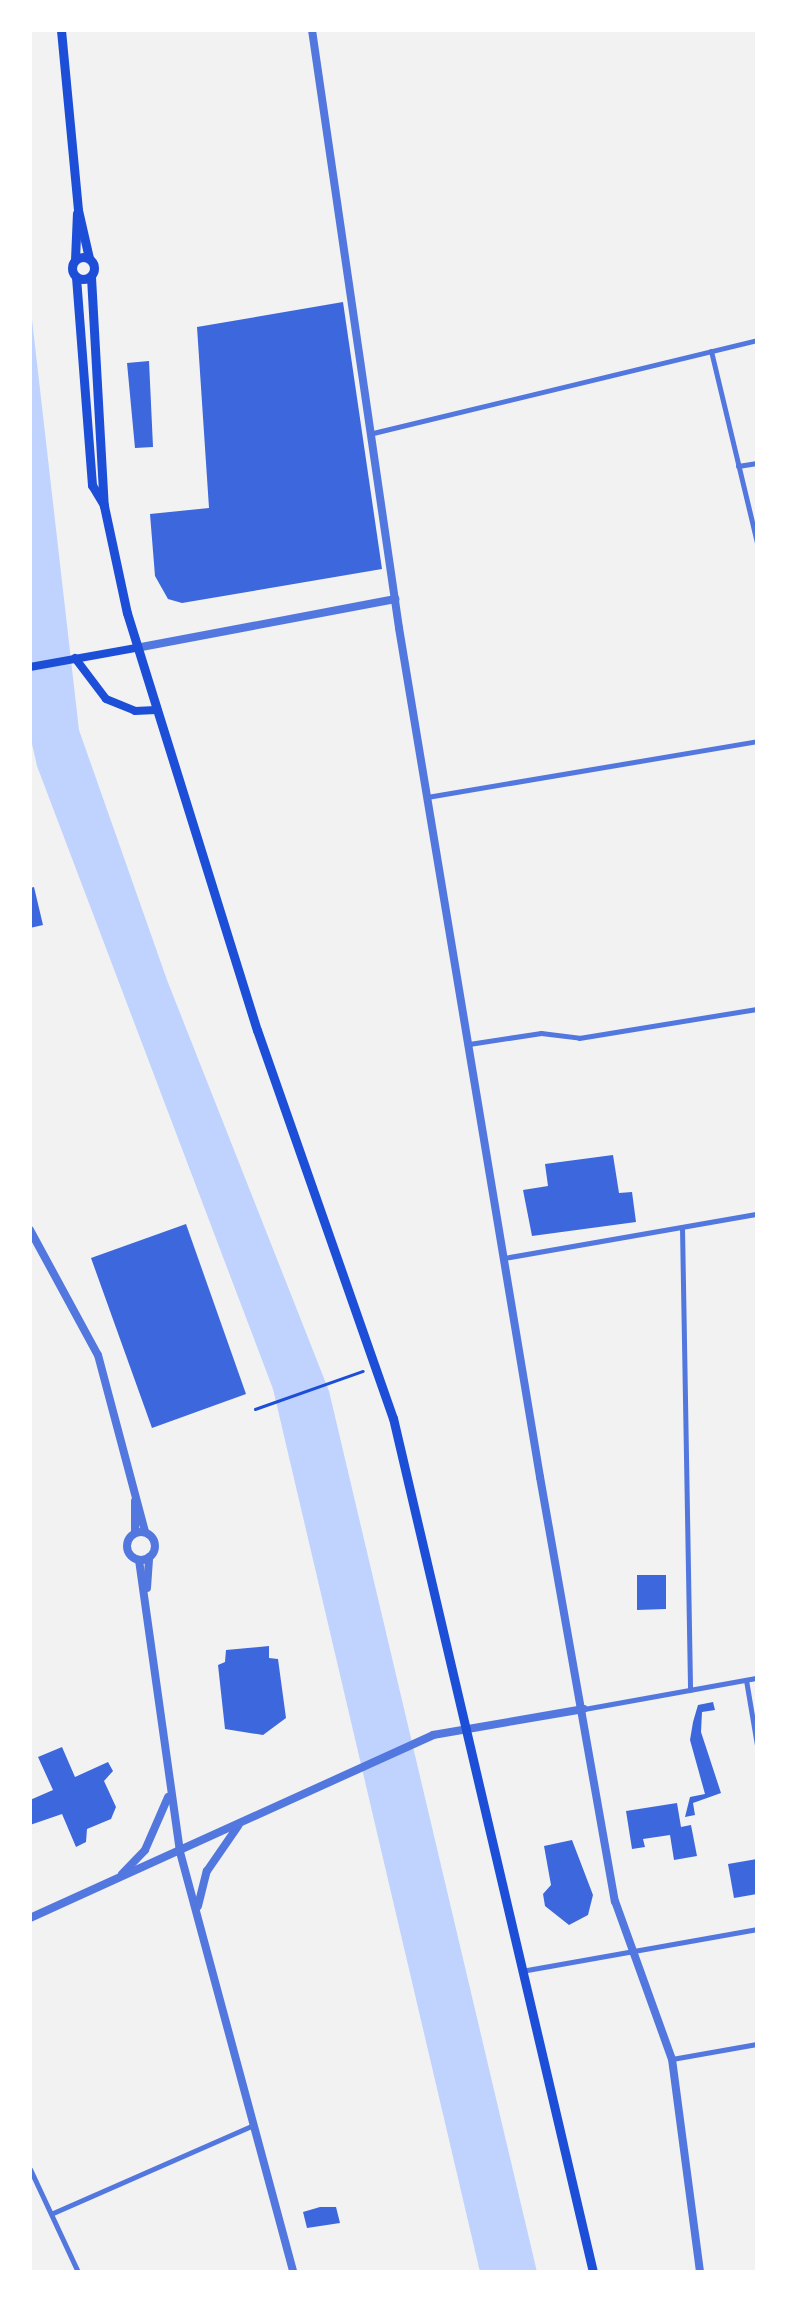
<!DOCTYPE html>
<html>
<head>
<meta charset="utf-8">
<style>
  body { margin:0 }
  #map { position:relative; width:787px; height:2302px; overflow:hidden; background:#f2f2f2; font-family:Rubik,sans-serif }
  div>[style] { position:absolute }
  .water>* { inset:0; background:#bfd3fe }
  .building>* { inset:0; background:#3d67dc }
  .path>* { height:2.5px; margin:-1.25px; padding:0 1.25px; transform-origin:1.25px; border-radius:1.25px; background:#1d4ed8 }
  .minor>* { height:5px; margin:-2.5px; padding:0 2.5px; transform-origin:2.5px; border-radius:2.5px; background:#5277de }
  .tertiary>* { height:8px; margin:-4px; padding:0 4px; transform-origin:4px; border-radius:4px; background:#5277de }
  .tertiary>.ring { margin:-4px; padding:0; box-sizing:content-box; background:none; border:8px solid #5277de; border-radius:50% }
  .secondary>* { height:8px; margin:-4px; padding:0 4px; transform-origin:4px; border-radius:4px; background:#1d4ed8 }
  .primary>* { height:9px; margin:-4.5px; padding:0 4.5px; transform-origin:4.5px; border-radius:4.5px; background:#1d4ed8 }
  .primary>.ring { margin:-4.5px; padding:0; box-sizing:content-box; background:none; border:9px solid #1d4ed8; border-radius:50% }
  span { translate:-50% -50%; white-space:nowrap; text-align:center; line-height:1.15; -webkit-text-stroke:8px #fff; paint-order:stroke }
  .frame { position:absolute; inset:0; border:32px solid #fff; pointer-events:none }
</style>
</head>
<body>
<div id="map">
  <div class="water">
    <i style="clip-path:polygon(30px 302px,79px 730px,167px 980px,329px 1391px,537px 2272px,480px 2272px,273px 1389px,37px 766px,30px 735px)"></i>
  </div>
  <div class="building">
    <i style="clip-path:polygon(343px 302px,382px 569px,182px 603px,168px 599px,155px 576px,150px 514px,209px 508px,197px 327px)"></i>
    <i style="clip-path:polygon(149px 361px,153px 447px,135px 448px,127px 363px)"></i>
    <i style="clip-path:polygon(34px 887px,43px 925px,30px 928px,30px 888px)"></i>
    <i style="clip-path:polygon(613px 1155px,619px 1193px,632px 1192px,636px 1222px,532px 1236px,523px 1190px,548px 1186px,545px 1164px)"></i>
    <i style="clip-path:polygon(186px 1224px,246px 1394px,152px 1428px,91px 1258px)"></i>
    <i style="clip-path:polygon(637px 1575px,666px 1575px,666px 1609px,637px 1610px)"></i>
    <i style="clip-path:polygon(269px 1646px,269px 1658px,278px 1659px,286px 1718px,263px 1735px,225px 1729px,218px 1665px,225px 1662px,226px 1650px)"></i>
    <i style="clip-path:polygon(713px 1702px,715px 1710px,702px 1712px,701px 1732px,721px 1793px,693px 1803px,695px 1815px,685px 1817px,690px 1797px,705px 1794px,690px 1740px,693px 1722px,698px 1705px)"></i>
    <i style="clip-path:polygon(62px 1747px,75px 1777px,108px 1762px,113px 1771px,104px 1781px,116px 1807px,111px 1819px,87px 1829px,86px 1842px,76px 1847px,62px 1814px,30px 1825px,30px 1800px,53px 1790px,38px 1757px)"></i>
    <i style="clip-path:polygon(677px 1803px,681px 1827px,691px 1825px,697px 1856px,674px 1860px,670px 1835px,643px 1839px,645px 1847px,632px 1849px,626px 1811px)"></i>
    <i style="clip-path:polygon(572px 1840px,593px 1895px,588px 1915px,569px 1925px,545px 1906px,543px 1894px,551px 1885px,544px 1846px)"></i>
    <i style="clip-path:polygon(757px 1859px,757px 1894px,734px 1898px,728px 1864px)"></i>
    <i style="clip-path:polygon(320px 2207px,336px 2207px,340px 2223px,307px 2228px,303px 2212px)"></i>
  </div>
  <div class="path">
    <i style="left:255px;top:1409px;width:114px;rotate:-19.4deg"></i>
  </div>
  <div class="minor">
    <i style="left:711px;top:351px;width:197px;rotate:76.5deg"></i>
    <i style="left:373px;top:433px;width:395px;rotate:-13.6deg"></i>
    <i style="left:738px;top:466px;width:19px;rotate:-9deg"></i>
    <i style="left:427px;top:797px;width:335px;rotate:-9.6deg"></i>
    <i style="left:469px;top:1044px;width:73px;rotate:-8.7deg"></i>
    <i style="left:541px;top:1033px;width:38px;rotate:7deg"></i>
    <i style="left:579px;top:1038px;width:180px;rotate:-9.3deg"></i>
    <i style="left:682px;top:1227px;width:463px;rotate:89deg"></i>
    <i style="left:504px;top:1258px;width:257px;rotate:-9.9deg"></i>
    <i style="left:746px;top:1680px;width:66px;rotate:80.4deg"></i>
    <i style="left:584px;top:1709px;width:176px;rotate:-10.2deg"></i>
    <i style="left:527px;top:1970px;width:234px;rotate:-10.1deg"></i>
    <i style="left:672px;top:2059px;width:86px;rotate:-10deg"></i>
    <i style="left:30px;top:2169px;width:114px;rotate:65deg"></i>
    <i style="left:53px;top:2213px;width:219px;rotate:-23.7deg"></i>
  </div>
  <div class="tertiary">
    <i style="left:312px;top:30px;width:604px;rotate:81.72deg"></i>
    <i style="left:399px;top:628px;width:861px;rotate:80.57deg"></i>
    <i style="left:540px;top:1477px;width:431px;rotate:80deg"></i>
    <i style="left:615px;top:1901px;width:168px;rotate:70.2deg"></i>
    <i style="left:672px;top:2059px;width:215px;rotate:82.5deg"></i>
    <i style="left:136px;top:648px;width:264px;rotate:-10.7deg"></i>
    <i style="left:30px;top:1230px;width:142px;rotate:61.5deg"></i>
    <i style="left:98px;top:1355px;width:183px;rotate:75.1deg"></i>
    <i style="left:135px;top:1501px;width:32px;rotate:90deg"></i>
    <i class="ring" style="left:127px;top:1532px;width:20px;height:20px"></i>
    <i style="left:139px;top:1560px;width:295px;rotate:82deg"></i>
    <i style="left:180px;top:1852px;width:435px;rotate:74.9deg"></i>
    <i style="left:147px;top:1588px;width:31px;rotate:-86deg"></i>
    <i style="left:122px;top:1874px;width:33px;rotate:-46deg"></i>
    <i style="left:145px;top:1850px;width:58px;rotate:-66.5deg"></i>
    <i style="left:198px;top:1906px;width:36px;rotate:-76deg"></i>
    <i style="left:207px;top:1871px;width:55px;rotate:-55.4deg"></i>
    <i style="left:30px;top:1918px;width:443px;rotate:-24.4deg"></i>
    <i style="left:433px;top:1735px;width:153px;rotate:-9.8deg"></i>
  </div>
  <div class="secondary">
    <i style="left:75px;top:658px;width:51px;rotate:52.9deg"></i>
    <i style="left:106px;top:699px;width:31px;rotate:22deg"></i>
    <i style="left:135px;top:711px;width:21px;rotate:-3deg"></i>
    <i style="left:30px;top:667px;width:108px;rotate:-10.2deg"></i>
  </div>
  <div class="primary">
    <i style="left:61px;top:30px;width:181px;rotate:84.6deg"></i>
    <i style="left:78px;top:210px;width:49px;rotate:77.1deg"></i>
    <i class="ring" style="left:72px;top:257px;width:13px;height:13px"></i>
    <i style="left:75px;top:260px;width:47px;rotate:-87.6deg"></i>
    <i style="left:76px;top:277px;width:209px;rotate:85.6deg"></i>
    <i style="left:92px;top:485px;width:23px;rotate:59deg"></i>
    <i style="left:91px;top:277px;width:229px;rotate:86.8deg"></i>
    <i style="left:104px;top:506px;width:109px;rotate:77.9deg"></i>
    <i style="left:127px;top:613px;width:437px;rotate:72.7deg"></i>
    <i style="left:257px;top:1030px;width:411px;rotate:70.7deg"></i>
    <i style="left:393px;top:1418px;width:877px;rotate:76.82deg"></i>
  </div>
  <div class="frame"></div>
</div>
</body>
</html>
